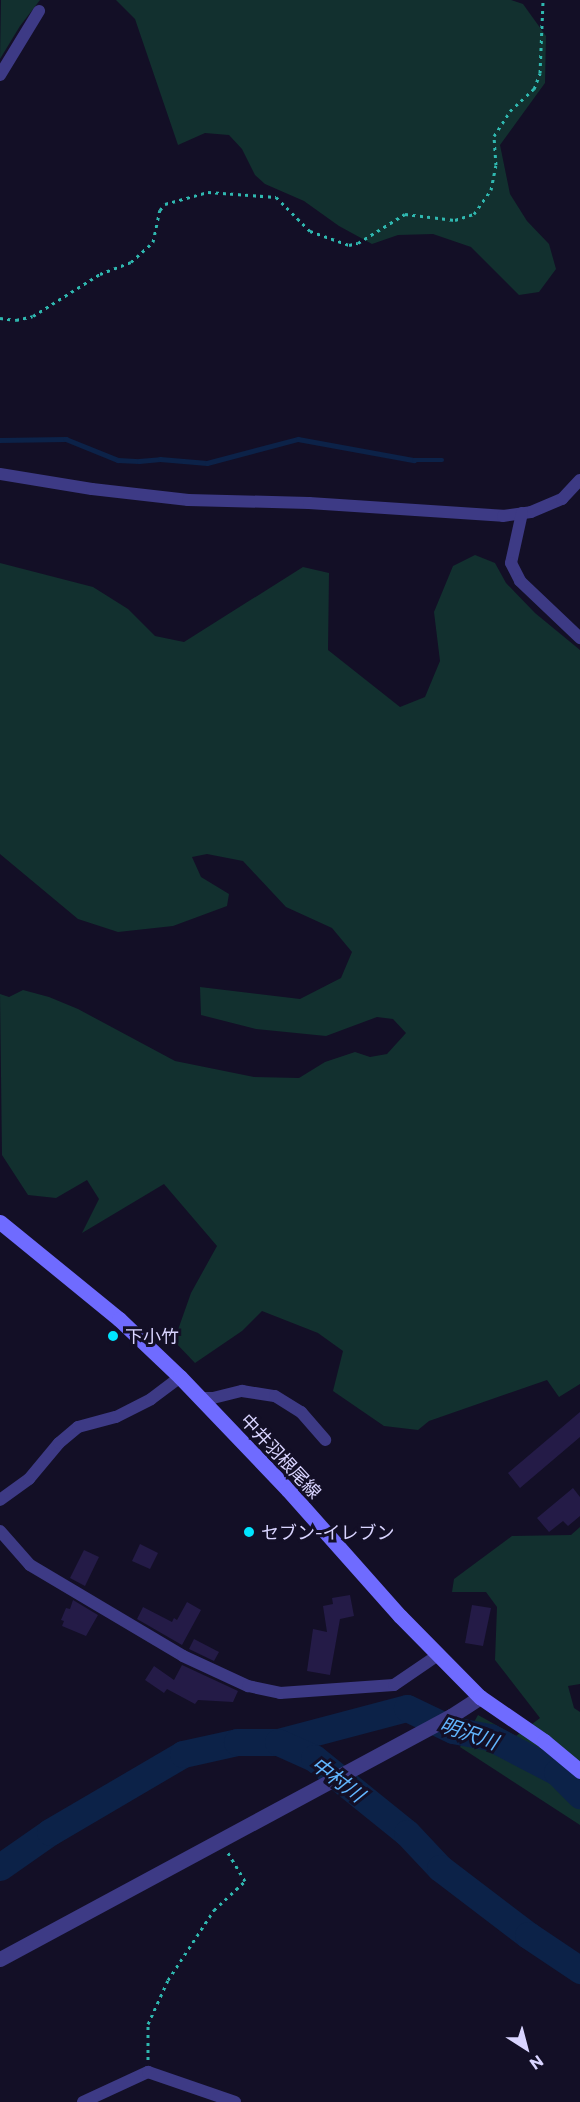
<!DOCTYPE html>
<html>
<head>
<meta charset="utf-8">
<style>
  body { margin:0 }
  #map { position:relative; width:580px; height:2102px; overflow:hidden; background:#130f26; font-family:Commissioner,"Noto Sans JP",sans-serif }
  div>[style] { position:absolute }
  .green>* { inset:0; background:#12302f }
  .stream>* { height:4.5px; margin:-2.25px; padding:0 2.25px; transform-origin:2.25px; border-radius:2.25px; background:#0c2248 }
  .river>* { height:27px; margin:-13.5px; padding:0 13.5px; transform-origin:13.5px; border-radius:13.5px; background:#0c2248 }
  .building>* { inset:0; background:#241b47 }
  .path>* { height:3px; margin-top:-1.5px; transform-origin:0; background:repeating-linear-gradient(90deg,#2fb8b0 0 3px,transparent 0 7.5px) }
  .minor>* { height:12px; margin:-6px; padding:0 6px; transform-origin:6px; border-radius:6px; background:#3d3a85 }
  .tertiary>* { height:15px; margin:-7.5px; padding:0 7.5px; transform-origin:7.5px; border-radius:7.5px; background:#3d3a85 }
  .secondary>* { height:15px; margin:-7.5px; padding:0 7.5px; transform-origin:7.5px; border-radius:7.5px; background:#6f6bff }
  .dots>* { width:16px; height:16px; translate:-50% -50%; box-sizing:border-box; border:3px solid #130f26; border-radius:50% }
  span { translate:-50% -50%; white-space:nowrap; text-align:center; line-height:1.15; -webkit-text-stroke:6px #130f26; paint-order:stroke }
  .poi-label { font-size:18px; color:#d9d4ff }
  .left { translate:0 -50%; text-align:left }
  .street-label { font-size:18px; color:#d9d4ff }
  .water-label { font-size:20px; color:#62b6ff; font-style:italic }
  .north { position:absolute; left:496px; top:2018px; width:60px; height:60px; -webkit-text-stroke:4px #130f26; paint-order:stroke; rotate:144deg; font-size:16px; font-weight:700; line-height:24px; text-align:center; color:#d9d4ff }
  .north::after { content:''; display:block; margin:auto; width:21px; height:27px; background:#d9d4ff; clip-path:polygon(50% 0,100% 100%,50% 72%,0 100%) }
</style>
</head>
<body>
<div id="map">
  <div class="green">
    <i style="clip-path:polygon(1px 0,40px 0,20px 26px,0 59px)"></i>
    <i style="clip-path:polygon(116px 0,511px 0,523px 4px,546px 36px,545px 83px,500px 145px,510px 194px,527px 221px,549px 244px,556px 269px,539px 292px,519px 295px,471px 247px,433px 234px,398px 235px,372px 244px,339px 226px,304px 201px,265px 184px,255px 175px,242px 149px,229px 135px,205px 133px,178px 145px,135px 19px)"></i>
    <i style="clip-path:polygon(475px 555px,495px 563px,506px 583px,535px 613px,580px 650px,580px 1384px,559px 1397px,547px 1380px,429px 1421px,418px 1430px,384px 1426px,333px 1391px,343px 1351px,318px 1333px,262px 1311px,242px 1331px,195px 1363px,174px 1341px,191px 1293px,217px 1246px,164px 1184px,82px 1233px,99px 1199px,87px 1180px,56px 1198px,28px 1195px,2px 1155px,0 994px,9px 997px,23px 990px,49px 997px,78px 1009px,175px 1061px,254px 1077px,299px 1078px,325px 1062px,355px 1052px,370px 1057px,387px 1054px,406px 1033px,393px 1019px,377px 1017px,326px 1036px,256px 1029px,201px 1015px,200px 987px,300px 999px,341px 978px,352px 952px,332px 928px,286px 907px,243px 861px,207px 854px,192px 857px,201px 877px,229px 894px,227px 906px,173px 926px,118px 932px,78px 919px,0 854px,0 563px,93px 587px,128px 609px,155px 636px,184px 642px,303px 567px,329px 573px,328px 650px,400px 707px,425px 697px,440px 661px,434px 612px,453px 566px)"></i>
    <i style="clip-path:polygon(580px 1527px,580px 1684px,568px 1686px,574px 1708px,580px 1712px,580px 1825px,460px 1747px,478px 1715px,516px 1736px,540px 1718px,495px 1660px,497px 1607px,486px 1592px,452px 1592px,454px 1579px,512px 1536px,571px 1535px)"></i>
  </div>
  <div class="stream">
    <i style="left:0;top:440px;width:66px;rotate:-0.9deg"></i>
    <i style="left:66px;top:439px;width:56px;rotate:22deg"></i>
    <i style="left:118px;top:460px;width:21px;rotate:3deg"></i>
    <i style="left:139px;top:461px;width:21px;rotate:-5deg"></i>
    <i style="left:160px;top:459px;width:47px;rotate:4.9deg"></i>
    <i style="left:207px;top:463px;width:94px;rotate:-14.8deg"></i>
    <i style="left:298px;top:439px;width:118px;rotate:10.3deg"></i>
    <i style="left:414px;top:460px;width:28px"></i>
  </div>
  <div class="river">
    <i style="left:278px;top:1742px;width:133px;rotate:-14.8deg"></i>
    <i style="left:407px;top:1708px;width:51px;rotate:25.6deg"></i>
    <i style="left:453px;top:1730px;width:38px;rotate:11deg"></i>
    <i style="left:490px;top:1737px;width:76px;rotate:27.6deg"></i>
    <i style="left:557px;top:1772px;width:33px;rotate:45deg"></i>
    <i style="left:0;top:1867px;width:61px;rotate:-35deg"></i>
    <i style="left:50px;top:1832px;width:154px;rotate:-30.4deg"></i>
    <i style="left:183px;top:1754px;width:55px;rotate:-12.5deg"></i>
    <i style="left:237px;top:1742px;width:41px"></i>
    <i style="left:278px;top:1742px;width:39px;rotate:24deg"></i>
    <i style="left:314px;top:1758px;width:119px;rotate:38.9deg"></i>
    <i style="left:407px;top:1833px;width:48px;rotate:46.7deg"></i>
    <i style="left:440px;top:1868px;width:111px;rotate:37.3deg"></i>
    <i style="left:528px;top:1935px;width:63px;rotate:33.9deg"></i>
  </div>
  <div class="building">
    <i style="clip-path:polygon(580px 1412px,580px 1437px,520px 1488px,508px 1473px)"></i>
    <i style="clip-path:polygon(573px 1488px,580px 1497px,580px 1516px,568px 1526px,563px 1521px,549px 1532px,537px 1518px)"></i>
    <i style="clip-path:polygon(140px 1544px,158px 1553px,150px 1569px,132px 1561px)"></i>
    <i style="clip-path:polygon(84px 1550px,99px 1557px,85px 1586px,70px 1578px)"></i>
    <i style="clip-path:polygon(350px 1595px,354px 1616px,340px 1619px,330px 1675px,307px 1671px,313px 1629px,327px 1632px,323px 1606px,333px 1604px,332px 1598px)"></i>
    <i style="clip-path:polygon(73px 1600px,98px 1615px,86px 1636px,62px 1626px,64px 1621px,61px 1620px,66px 1608px,70px 1609px)"></i>
    <i style="clip-path:polygon(187px 1602px,201px 1610px,182px 1645px,137px 1619px,143px 1607px,172px 1622px,174px 1618px,177px 1620px)"></i>
    <i style="clip-path:polygon(472px 1605px,491px 1608px,483px 1646px,465px 1643px)"></i>
    <i style="clip-path:polygon(194px 1639px,219px 1652px,214px 1661px,189px 1649px)"></i>
    <i style="clip-path:polygon(182px 1665px,238px 1691px,233px 1702px,198px 1700px,195px 1704px,167px 1689px,164px 1693px,145px 1680px,154px 1666px,174px 1680px)"></i>
  </div>
  <div class="path">
    <i style="left:0;top:318px;width:16px;rotate:7deg"></i>
    <i style="left:16px;top:320px;width:17px;rotate:-13deg"></i>
    <i style="left:33px;top:316px;width:79px;rotate:-32.1deg"></i>
    <i style="left:100px;top:274px;width:33px;rotate:-21deg"></i>
    <i style="left:131px;top:262px;width:30px;rotate:-42deg"></i>
    <i style="left:153px;top:242px;width:33px;rotate:-78deg"></i>
    <i style="left:160px;top:210px;width:8px;rotate:-50deg"></i>
    <i style="left:165px;top:204px;width:45px;rotate:-15.6deg"></i>
    <i style="left:208px;top:192px;width:68px;rotate:4.2deg"></i>
    <i style="left:276px;top:197px;width:48px;rotate:45deg"></i>
    <i style="left:310px;top:231px;width:41px;rotate:19.7deg"></i>
    <i style="left:349px;top:245px;width:9px;rotate:-13deg"></i>
    <i style="left:358px;top:243px;width:55px;rotate:-31.7deg"></i>
    <i style="left:405px;top:214px;width:50px;rotate:6.8deg"></i>
    <i style="left:455px;top:220px;width:20px;rotate:-18deg"></i>
    <i style="left:474px;top:214px;width:29px;rotate:-55deg"></i>
    <i style="left:491px;top:190px;width:25px;rotate:-79deg"></i>
    <i style="left:496px;top:165px;width:29px;rotate:-94deg"></i>
    <i style="left:494px;top:136px;width:30px;rotate:-57deg"></i>
    <i style="left:510px;top:111px;width:33px;rotate:-43deg"></i>
    <i style="left:534px;top:89px;width:17px;rotate:-69deg"></i>
    <i style="left:540px;top:73px;width:73px;rotate:-87.6deg"></i>
    <i style="left:148px;top:2060px;width:36px;rotate:-90deg"></i>
    <i style="left:148px;top:2024px;width:48px;rotate:-65.6deg"></i>
    <i style="left:168px;top:1980px;width:84px;rotate:-56.7deg"></i>
    <i style="left:214px;top:1910px;width:42px;rotate:-43.1deg"></i>
    <i style="left:245px;top:1881px;width:35px;rotate:-121deg"></i>
  </div>
  <div class="minor">
    <i style="left:0;top:75px;width:75px;rotate:-58.6deg"></i>
    <i style="left:0;top:474px;width:93px;rotate:9.3deg"></i>
    <i style="left:92px;top:489px;width:97px;rotate:6.5deg"></i>
    <i style="left:188px;top:500px;width:121px;rotate:1.4deg"></i>
    <i style="left:309px;top:503px;width:194px;rotate:3.8deg"></i>
    <i style="left:503px;top:516px;width:28px;rotate:-8deg"></i>
    <i style="left:531px;top:512px;width:34px;rotate:-23deg"></i>
    <i style="left:562px;top:499px;width:26px;rotate:-47deg"></i>
    <i style="left:522px;top:513px;width:51px;rotate:102.4deg"></i>
    <i style="left:511px;top:563px;width:20px;rotate:63deg"></i>
    <i style="left:520px;top:581px;width:83px;rotate:43.5deg"></i>
    <i style="left:200px;top:1398px;width:13px"></i>
    <i style="left:213px;top:1398px;width:30px;rotate:-14deg"></i>
    <i style="left:242px;top:1391px;width:33px;rotate:9deg"></i>
    <i style="left:275px;top:1396px;width:31px;rotate:32deg"></i>
    <i style="left:301px;top:1412px;width:37px;rotate:49deg"></i>
    <i style="left:0;top:1500px;width:36px;rotate:-36deg"></i>
    <i style="left:29px;top:1479px;width:47px;rotate:-50.2deg"></i>
    <i style="left:59px;top:1443px;width:25px;rotate:-40deg"></i>
    <i style="left:78px;top:1427px;width:39px;rotate:-15deg"></i>
    <i style="left:116px;top:1417px;width:39px;rotate:-27deg"></i>
    <i style="left:151px;top:1399px;width:36px;rotate:-37deg"></i>
    <i style="left:0;top:1531px;width:45px;rotate:48.6deg"></i>
    <i style="left:30px;top:1565px;width:178px;rotate:30.7deg"></i>
    <i style="left:183px;top:1656px;width:72px;rotate:24.8deg"></i>
    <i style="left:248px;top:1686px;width:33px;rotate:12deg"></i>
    <i style="left:280px;top:1693px;width:114px;rotate:-4deg"></i>
    <i style="left:394px;top:1685px;width:53px;rotate:-34.3deg"></i>
    <i style="left:83px;top:2102px;width:72px;rotate:-24.8deg"></i>
    <i style="left:148px;top:2072px;width:92px;rotate:19deg"></i>
  </div>
  <div class="tertiary">
    <i style="left:0;top:1959px;width:512px;rotate:-28.32deg"></i>
    <i style="left:451px;top:1716px;width:35px;rotate:-33deg"></i>
  </div>
  <div class="secondary">
    <i style="left:0;top:1222px;width:154px;rotate:39.2deg"></i>
    <i style="left:119px;top:1319px;width:84px;rotate:43.6deg"></i>
    <i style="left:180px;top:1377px;width:156px;rotate:46.3deg"></i>
    <i style="left:288px;top:1490px;width:169px;rotate:48.4deg"></i>
    <i style="left:400px;top:1616px;width:114px;rotate:45.4deg"></i>
    <i style="left:480px;top:1697px;width:78px;rotate:34.5deg"></i>
    <i style="left:544px;top:1741px;width:47px;rotate:39.8deg"></i>
  </div>
  <div class="dots">
    <i style="left:113px;top:1336px;background:#00e5ff"></i>
    <i style="left:249px;top:1532px;background:#00e5ff"></i>
  </div>
  <div class="poi-label">
    <span class="left" style="left:125px;top:1336px">下小竹</span>
    <span class="left" style="left:261px;top:1532px">セブン-イレブン</span>
  </div>
  <div class="street-label">
    <span style="left:281px;top:1456px;rotate:47deg">中井羽根尾線</span>
  </div>
  <div class="water-label">
    <span style="left:469px;top:1733px;rotate:19deg">明沢川</span>
    <span style="left:338px;top:1779px;rotate:37deg">中村川</span>
  </div>
  <div class="north">N</div>
</div>
</body>
</html>
